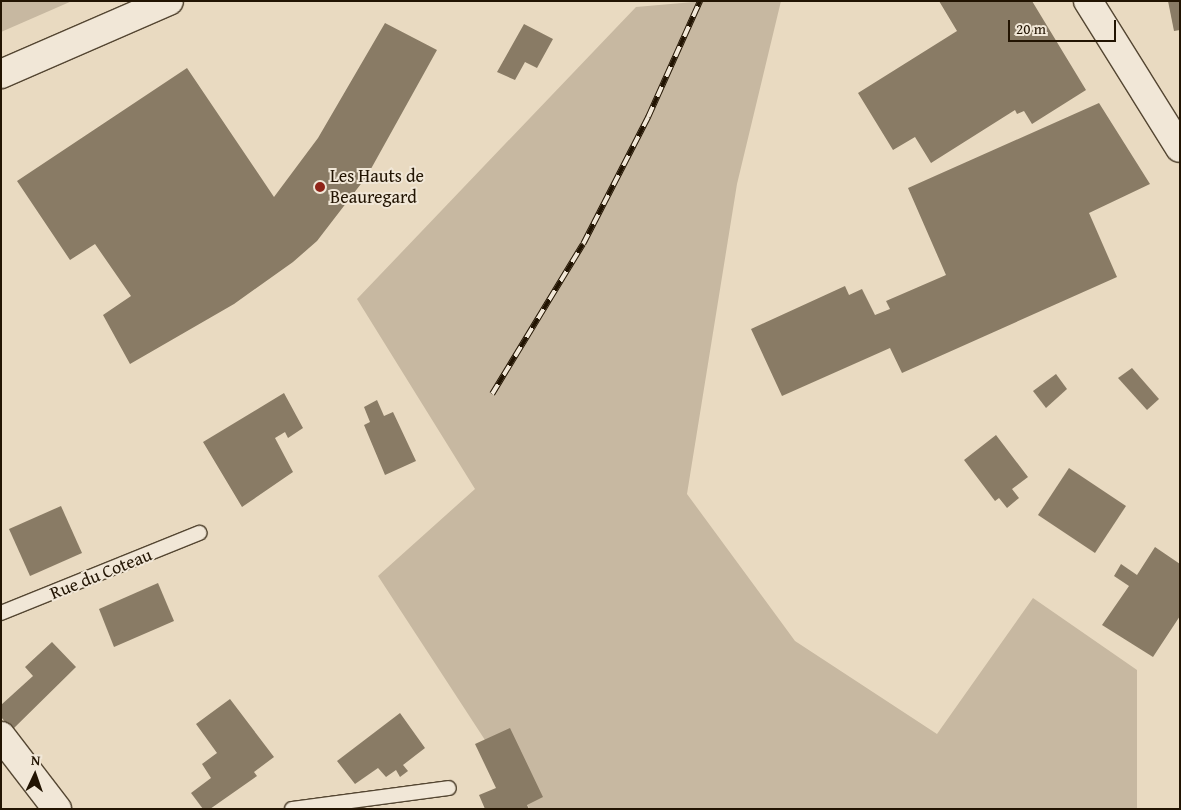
<!DOCTYPE html>
<html>
<head>
<meta charset="utf-8">
<style>
  body { margin:0 }
  #map { position:relative; width:1181px; height:810px; overflow:hidden; background:#e9dac1; font-family:"Gentium Book Plus",serif }
  div>[style] { position:absolute }
  .green>* { inset:0; background:#c7b8a1 }
  .building>* { inset:0; background:#897b65 }
  .roads { filter:drop-shadow(1px 0 #544632) drop-shadow(-1px 0 #544632) drop-shadow(0 1px #544632) drop-shadow(0 -1px #544632) }
  .lane>* { height:14px; margin:-7px; padding:0 7px; transform-origin:7px; border-radius:7px; background:#f1e7d7 }
  .street>* { height:28px; margin:-14px; padding:0 14px; transform-origin:14px; border-radius:14px; background:#f1e7d7 }
  .secondary>* { height:28px; margin:-14px; padding:0 14px; transform-origin:14px; border-radius:14px; background:#f1e7d7 }
  .rail>* { height:5.5px; margin-top:-2.75px; transform-origin:0; background:repeating-linear-gradient(90deg,#f1e7d7 0 11px,#221402 0 22px); box-sizing:border-box; border-block:1px solid #221402 }
  .dots>* { width:14px; height:14px; translate:-50% -50%; box-sizing:border-box; border:2px solid #f1e7d7; border-radius:50% }
  span { translate:-50% -50%; white-space:nowrap; text-align:center; line-height:1.15; -webkit-text-stroke:4px #f1e7d7; paint-order:stroke }
  .poi-label { font-size:18px; color:#221402 }
  .left { translate:0 -50%; text-align:left }
  .street-label { font-size:18px; color:#221402 }
  .frame { position:absolute; inset:0; border:2px solid #221402; pointer-events:none }
  .north { position:absolute; left:10px; top:750px; width:50px; height:50px; -webkit-text-stroke:4px #f1e7d7; paint-order:stroke; rotate:3deg; font-size:14px; font-weight:700; line-height:20px; text-align:center; color:#221402 }
  .north::after { content:''; display:block; margin:auto; width:18px; height:22px; background:#221402; clip-path:polygon(50% 0,100% 100%,50% 72%,0 100%) }
  .scale { position:absolute; left:1008px; top:20px; width:108px; height:22px; box-sizing:border-box; border:2px solid #221402; border-top:0; padding-left:6px; font-size:15px; line-height:18px; white-space:nowrap; color:#221402; -webkit-text-stroke:4px #f1e7d7; paint-order:stroke }
</style>
</head>
<body>
<div id="map">
  <div class="green">
    <i style="clip-path:polygon(1px 1px,72px 1px,1px 32px)"></i>
    <i style="clip-path:polygon(705px 1px,781px 1px,737px 184px,687px 494px,795px 641px,937px 734px,1033px 598px,1137px 670px,1137px 809px,530px 809px,378px 576px,475px 489px,357px 299px,636px 7px)"></i>
  </div>
  <div class="building">
    <i style="clip-path:polygon(939px 1px,1032px 1px,1086px 90px,1032px 124px,1024px 111px,1017px 114px,1015px 110px,931px 163px,915px 137px,893px 150px,858px 93px,957px 31px)"></i>
    <i style="clip-path:polygon(1168px 1px,1180px 1px,1180px 30px,1174px 31px)"></i>
    <i style="clip-path:polygon(385px 23px,437px 50px,367px 176px,317px 241px,293px 262px,234px 304px,130px 364px,103px 315px,131px 296px,95px 244px,70px 260px,17px 181px,187px 68px,274px 197px,318px 138px)"></i>
    <i style="clip-path:polygon(524px 24px,553px 39px,537px 68px,525px 62px,515px 80px,497px 72px)"></i>
    <i style="clip-path:polygon(1099px 103px,1150px 184px,1089px 213px,1117px 277px,902px 373px,890px 348px,782px 396px,751px 329px,845px 286px,849px 295px,862px 289px,875px 315px,890px 309px,886px 301px,946px 275px,908px 188px)"></i>
    <i style="clip-path:polygon(1132px 368px,1159px 399px,1147px 410px,1118px 378px)"></i>
    <i style="clip-path:polygon(1056px 374px,1067px 389px,1046px 408px,1033px 391px)"></i>
    <i style="clip-path:polygon(284px 393px,303px 428px,288px 438px,285px 432px,275px 438px,293px 472px,242px 507px,203px 442px)"></i>
    <i style="clip-path:polygon(377px 400px,384px 416px,393px 412px,416px 461px,385px 475px,364px 425px,370px 422px,364px 407px)"></i>
    <i style="clip-path:polygon(996px 435px,1028px 477px,1012px 489px,1019px 498px,1007px 508px,999px 498px,995px 501px,964px 460px)"></i>
    <i style="clip-path:polygon(1069px 468px,1126px 506px,1095px 553px,1038px 515px)"></i>
    <i style="clip-path:polygon(61px 506px,82px 553px,30px 576px,9px 529px)"></i>
    <i style="clip-path:polygon(1155px 547px,1180px 564px,1180px 616px,1153px 657px,1102px 625px,1129px 586px,1114px 576px,1121px 564px,1137px 575px)"></i>
    <i style="clip-path:polygon(158px 583px,174px 621px,114px 647px,99px 609px)"></i>
    <i style="clip-path:polygon(52px 642px,76px 667px,12px 730px,1px 717px,1px 705px,33px 676px,25px 667px)"></i>
    <i style="clip-path:polygon(230px 699px,274px 757px,254px 772px,257px 776px,210px 809px,203px 809px,191px 793px,211px 778px,202px 764px,217px 753px,196px 724px)"></i>
    <i style="clip-path:polygon(400px 713px,425px 748px,403px 765px,408px 771px,400px 777px,396px 770px,386px 777px,378px 768px,355px 784px,337px 761px)"></i>
    <i style="clip-path:polygon(510px 728px,543px 797px,527px 805px,529px 809px,485px 809px,479px 795px,496px 788px,475px 744px)"></i>
  </div>
  <div class="roads">
    <div class="lane">
      <i style="left:1px;top:613px;width:214px;rotate:-22deg"></i>
      <i style="left:292px;top:809px;width:158px;rotate:-7.6deg"></i>
    </div>
    <div class="street">
      <i style="left:1088px;top:1px;width:173px;rotate:58deg"></i>
      <i style="left:1px;top:736px;width:92px;rotate:52.5deg"></i>
    </div>
    <div class="secondary">
      <i style="left:1px;top:74px;width:183px;rotate:-23.5deg"></i>
    </div>
  </div>
  <div class="rail">
    <i style="left:492px;top:394px;width:175px;rotate:-58.8deg"></i>
    <i style="left:583px;top:244px;width:143px;rotate:-62.9deg"></i>
    <i style="left:648px;top:117px;width:127px;rotate:-65.9deg"></i>
  </div>
  <div class="dots">
    <i style="left:320px;top:187px;background:#8f2418"></i>
  </div>
  <div class="poi-label">
    <span class="left" style="left:330px;top:187px">Les Hauts de<br>Beauregard</span>
  </div>
  <div class="street-label">
    <span style="left:101px;top:574px;rotate:-22deg">Rue du Coteau</span>
  </div>
  <div class="frame"></div>
  <div class="north">N</div>
  <div class="scale">20 m</div>
</div>
</body>
</html>
